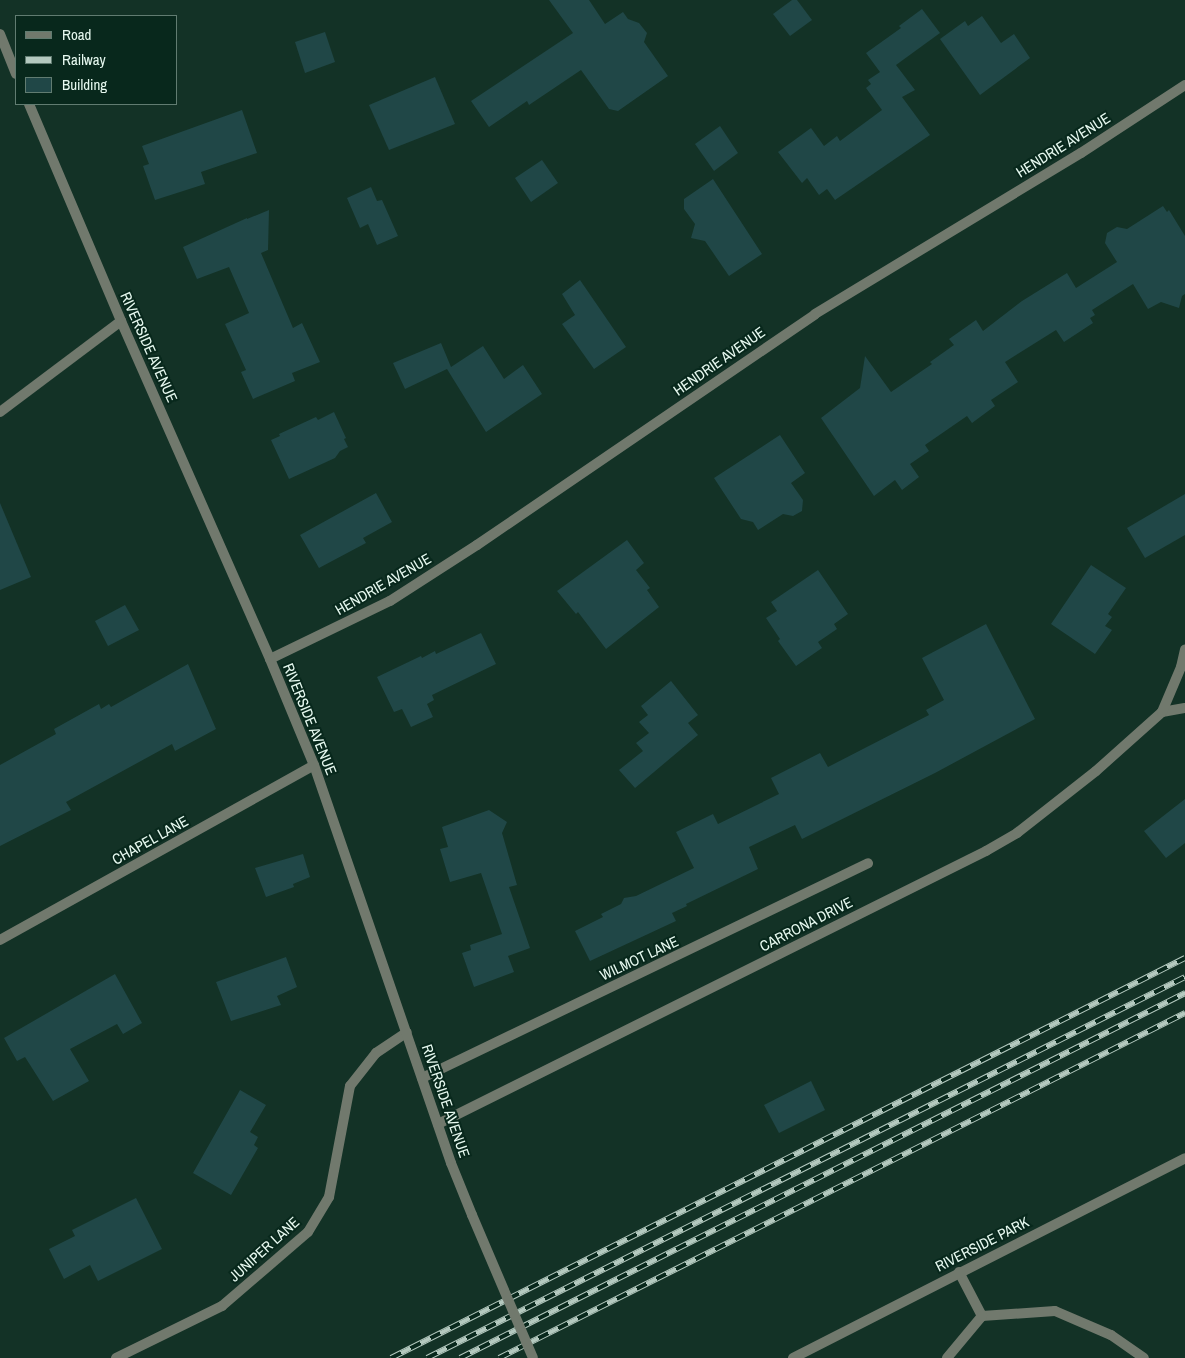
<!DOCTYPE html>
<html>
<head>
<meta charset="utf-8">
<style>
  body { margin:0 }
  #map { position:relative; width:1185px; height:1358px; overflow:hidden; background:#133226; font-family:"Archivo Narrow",sans-serif }
  div>[style] { position:absolute }
  .building>* { inset:0; background:#204747 }
  .minor>* { height:10px; margin:-5px; padding:0 5px; transform-origin:5px; border-radius:5px; background:#71796d }
  .tertiary>* { height:10px; margin:-5px; padding:0 5px; transform-origin:5px; border-radius:5px; background:#71796d }
  .rail>* { height:5.5px; margin-top:-2.75px; transform-origin:0; background:repeating-linear-gradient(90deg,#08281c 0 11px,#b4c9bf 0 22px); box-sizing:border-box; border-block:1px solid #b4c9bf }
  .tertiary-bridge>* { height:10px; margin:-5px; padding:0 5px; transform-origin:5px; border-radius:5px; background:#71796d }
  span { translate:-50% -50%; white-space:nowrap; text-align:center; line-height:1.15; -webkit-text-stroke:4px #08281c; paint-order:stroke }
  .street-label { font-size:15px; color:#e7f9f0 }
  .legend { position:absolute; left:15px; top:15px; width:162px; height:90px; box-sizing:border-box; background:#08281c; border:1px solid #617c71; margin:0; padding:6px 9px; list-style:none; font-size:15px; color:#e7f9f0 }
  .legend li { display:flex; align-items:center; gap:10px; height:25px }
  .legend b { width:25px; border:1px solid #617c71 }
</style>
</head>
<body>
<div id="map">
  <div class="building">
    <i style="clip-path:polygon(549px 0,589px 0,605px 24px,623px 12px,628px 19px,639px 23px,647px 33px,644px 42px,668px 76px,618px 111px,609px 109px,581px 70px,529px 105px,527px 101px,489px 127px,471px 101px,573px 33px)"></i>
    <i style="clip-path:polygon(792px 0,797px 0,812px 20px,790px 36px,773px 14px)"></i>
    <i style="clip-path:polygon(922px 9px,940px 33px,896px 65px,915px 90px,902px 97px,930px 135px,835px 200px,827px 189px,819px 195px,807px 178px,802px 183px,778px 152px,811px 128px,824px 146px,837px 136px,840px 141px,882px 110px,866px 88px,871px 84px,868px 80px,880px 72px,866px 53px,901px 28px,899px 26px)"></i>
    <i style="clip-path:polygon(982px 16px,1001px 43px,1014px 34px,1030px 58px,980px 95px,940px 39px,965px 21px,968px 26px)"></i>
    <i style="clip-path:polygon(325px 32px,335px 62px,305px 73px,295px 42px)"></i>
    <i style="clip-path:polygon(435px 77px,455px 124px,389px 150px,369px 105px)"></i>
    <i style="clip-path:polygon(242px 110px,257px 153px,201px 172px,205px 184px,155px 200px,143px 166px,149px 164px,142px 146px)"></i>
    <i style="clip-path:polygon(720px 126px,738px 153px,714px 171px,695px 144px)"></i>
    <i style="clip-path:polygon(542px 160px,558px 183px,531px 202px,515px 178px)"></i>
    <i style="clip-path:polygon(713px 179px,762px 254px,729px 276px,705px 241px,691px 238px,695px 224px,684px 209px,684px 199px)"></i>
    <i style="clip-path:polygon(371px 187px,377px 201px,382px 200px,398px 236px,377px 245px,368px 224px,360px 228px,347px 198px)"></i>
    <i style="clip-path:polygon(1163px 206px,1167px 212px,1169px 210px,1185px 236px,1185px 294px,1182px 296px,1179px 308px,1161px 302px,1148px 309px,1133px 284px,1092px 310px,1095px 315px,1090px 318px,1093px 323px,1064px 342px,1056px 330px,1005px 362px,1018px 382px,991px 400px,995px 406px,972px 423px,967px 416px,925px 445px,929px 451px,910px 464px,919px 477px,902px 490px,895px 480px,874px 496px,821px 418px,860px 388px,865px 356px,891px 392px,932px 364px,930px 362px,954px 345px,949px 339px,976px 320px,983px 331px,1022px 301px,1067px 273px,1076px 288px,1117px 262px,1105px 243px,1107px 233px,1117px 227px,1127px 229px)"></i>
    <i style="clip-path:polygon(269px 210px,268px 250px,261px 253px,293px 328px,302px 323px,320px 362px,292px 373px,295px 381px,253px 399px,241px 372px,246px 370px,225px 324px,249px 313px,229px 267px,197px 279px,183px 247px,247px 218px,247px 219px)"></i>
    <i style="clip-path:polygon(580px 280px,626px 347px,594px 369px,562px 324px,575px 315px,562px 294px)"></i>
    <i style="clip-path:polygon(441px 343px,451px 367px,483px 346px,504px 379px,523px 365px,542px 394px,486px 432px,447px 369px,405px 389px,393px 363px)"></i>
    <i style="clip-path:polygon(334px 412px,346px 438px,344px 439px,348px 447px,340px 451px,335px 458px,289px 479px,271px 440px,280px 436px,279px 434px,316px 417px,318px 420px)"></i>
    <i style="clip-path:polygon(780px 435px,805px 473px,791px 483px,803px 500px,802px 511px,793px 516px,783px 514px,758px 530px,753px 522px,741px 519px,714px 478px)"></i>
    <i style="clip-path:polygon(376px 493px,392px 522px,363px 538px,366px 543px,319px 568px,300px 535px)"></i>
    <i style="clip-path:polygon(1185px 494px,1185px 535px,1145px 558px,1127px 528px)"></i>
    <i style="clip-path:polygon(0 503px,31px 577px,0 590px)"></i>
    <i style="clip-path:polygon(627px 540px,644px 563px,636px 570px,650px 588px,647px 590px,659px 607px,606px 649px,578px 612px,576px 614px,557px 591px)"></i>
    <i style="clip-path:polygon(1091px 565px,1126px 588px,1108px 614px,1112px 617px,1105px 626px,1112px 630px,1095px 654px,1051px 624px)"></i>
    <i style="clip-path:polygon(818px 570px,848px 614px,834px 624px,837px 629px,818px 642px,822px 648px,796px 666px,778px 641px,780px 639px,766px 618px,777px 611px,771px 602px)"></i>
    <i style="clip-path:polygon(125px 605px,139px 630px,108px 646px,95px 621px)"></i>
    <i style="clip-path:polygon(986px 624px,1035px 719px,935px 773px,802px 839px,795px 825px,749px 847px,758px 869px,686px 904px,687px 906px,672px 913px,676px 921px,590px 961px,575px 931px,603px 917px,601px 914px,621px 904px,624px 898px,636px 896px,694px 868px,676px 832px,713px 814px,718px 824px,779px 794px,771px 778px,820px 753px,828px 767px,929px 715px,926px 710px,944px 700px,922px 658px)"></i>
    <i style="clip-path:polygon(481px 633px,496px 664px,432px 695px,434px 700px,427px 704px,433px 717px,411px 727px,402px 709px,394px 712px,377px 677px,421px 656px,422px 658px,435px 651px,436px 654px)"></i>
    <i style="clip-path:polygon(188px 664px,216px 729px,175px 751px,172px 744px,66px 802px,71px 810px,0 846px,0 765px,56px 734px,54px 729px,99px 704px,101px 709px,109px 704px,111px 707px)"></i>
    <i style="clip-path:polygon(671px 681px,698px 715px,688px 723px,698px 735px,635px 788px,619px 770px,643px 751px,636px 743px,649px 733px,639px 722px,648px 715px,641px 706px)"></i>
    <i style="clip-path:polygon(1185px 799px,1185px 843px,1166px 858px,1144px 831px)"></i>
    <i style="clip-path:polygon(489px 810px,507px 822px,502px 833px,517px 885px,509px 887px,530px 948px,508px 956px,514px 972px,474px 987px,462px 953px,471px 950px,470px 945px,502px 934px,481px 873px,450px 882px,440px 849px,448px 847px,442px 827px)"></i>
    <i style="clip-path:polygon(303px 854px,310px 877px,293px 884px,294px 887px,266px 897px,255px 868px)"></i>
    <i style="clip-path:polygon(286px 957px,297px 987px,277px 996px,281px 1005px,231px 1021px,216px 982px)"></i>
    <i style="clip-path:polygon(115px 974px,142px 1023px,123px 1034px,117px 1024px,70px 1049px,89px 1081px,53px 1101px,25px 1057px,17px 1061px,4px 1038px)"></i>
    <i style="clip-path:polygon(811px 1081px,825px 1110px,779px 1133px,764px 1105px)"></i>
    <i style="clip-path:polygon(240px 1090px,266px 1105px,250px 1132px,258px 1137px,254px 1145px,258px 1148px,231px 1195px,193px 1173px)"></i>
    <i style="clip-path:polygon(136px 1198px,162px 1249px,98px 1281px,90px 1265px,64px 1279px,49px 1249px,75px 1236px,72px 1230px)"></i>
  </div>
  <div class="minor">
    <i style="left:0;top:412px;width:151px;rotate:-36.9deg"></i>
    <i style="left:270px;top:659px;width:133px;rotate:-25.8deg"></i>
    <i style="left:390px;top:601px;width:103px;rotate:-32.8deg"></i>
    <i style="left:477px;top:545px;width:409px;rotate:-34.3deg"></i>
    <i style="left:815px;top:314px;width:311px;rotate:-31.2deg"></i>
    <i style="left:1081px;top:153px;width:124px;rotate:-33.2deg"></i>
    <i style="left:1162px;top:712px;width:23px;rotate:-10deg"></i>
    <i style="left:0;top:940px;width:359px;rotate:-29.1deg"></i>
    <i style="left:422px;top:1078px;width:495px;rotate:-25.7deg"></i>
    <i style="left:438px;top:1124px;width:612px;rotate:-26.48deg"></i>
    <i style="left:986px;top:851px;width:36px;rotate:-30deg"></i>
    <i style="left:1017px;top:833px;width:100px;rotate:-38.1deg"></i>
    <i style="left:1096px;top:771px;width:89px;rotate:-41.8deg"></i>
    <i style="left:1162px;top:712px;width:49px;rotate:-67.1deg"></i>
    <i style="left:1181px;top:667px;width:18px;rotate:-77deg"></i>
    <i style="left:959px;top:1272px;width:50px;rotate:62.4deg"></i>
    <i style="left:982px;top:1316px;width:73px;rotate:-3.9deg"></i>
    <i style="left:1055px;top:1311px;width:61px;rotate:23.2deg"></i>
    <i style="left:1111px;top:1335px;width:40px;rotate:34.9deg"></i>
    <i style="left:116px;top:1358px;width:118px;rotate:-26.1deg"></i>
    <i style="left:222px;top:1306px;width:113px;rotate:-40.7deg"></i>
    <i style="left:308px;top:1232px;width:41px;rotate:-59deg"></i>
    <i style="left:329px;top:1197px;width:113px;rotate:-79.3deg"></i>
    <i style="left:350px;top:1086px;width:42px;rotate:-51.8deg"></i>
    <i style="left:376px;top:1053px;width:37px;rotate:-34deg"></i>
    <i style="left:793px;top:1358px;width:440px;rotate:-27deg"></i>
    <i style="left:947px;top:1358px;width:55px;rotate:-50.2deg"></i>
  </div>
  <div class="tertiary">
    <i style="left:0;top:34px;width:43px;rotate:68.2deg"></i>
    <i style="left:29px;top:104px;width:236px;rotate:67deg"></i>
    <i style="left:121px;top:321px;width:369px;rotate:66.2deg"></i>
    <i style="left:270px;top:659px;width:115px;rotate:67.5deg"></i>
    <i style="left:314px;top:765px;width:421px;rotate:71deg"></i>
    <i style="left:451px;top:1163px;width:56px;rotate:68deg"></i>
  </div>
  <div class="rail">
    <i style="left:391px;top:1358px;width:889px;rotate:-26.74deg"></i>
    <i style="left:427px;top:1358px;width:848px;rotate:-26.69deg"></i>
    <i style="left:460px;top:1358px;width:812px;rotate:-26.72deg"></i>
    <i style="left:499px;top:1358px;width:768px;rotate:-26.7deg"></i>
  </div>
  <div class="tertiary-bridge">
    <i style="left:472px;top:1215px;width:155px;rotate:66.9deg"></i>
  </div>
  <div class="street-label">
    <span style="left:1063px;top:145px;rotate:-32deg">HENDRIE AVENUE</span>
    <span style="left:149px;top:347px;rotate:66deg">RIVERSIDE AVENUE</span>
    <span style="left:719px;top:361px;rotate:-35deg">HENDRIE AVENUE</span>
    <span style="left:383px;top:584px;rotate:-30deg">HENDRIE AVENUE</span>
    <span style="left:310px;top:719px;rotate:68deg">RIVERSIDE AVENUE</span>
    <span style="left:150px;top:840px;rotate:-29deg">CHAPEL LANE</span>
    <span style="left:806px;top:924px;rotate:-27deg">CARRONA DRIVE</span>
    <span style="left:639px;top:958px;rotate:-25deg">WILMOT LANE</span>
    <span style="left:446px;top:1101px;rotate:71deg">RIVERSIDE AVENUE</span>
    <span style="left:982px;top:1244px;rotate:-27deg">RIVERSIDE PARK</span>
    <span style="left:264px;top:1249px;rotate:-42deg">JUNIPER LANE</span>
  </div>
  <ul class="legend">
  <li><b style="height:6px;background:#71796d"></b>Road</li>
  <li><b style="height:6px;background:#b4c9bf"></b>Railway</li>
  <li><b style="height:14px;background:#204747"></b>Building</li>
  </ul>
</div>
</body>
</html>
